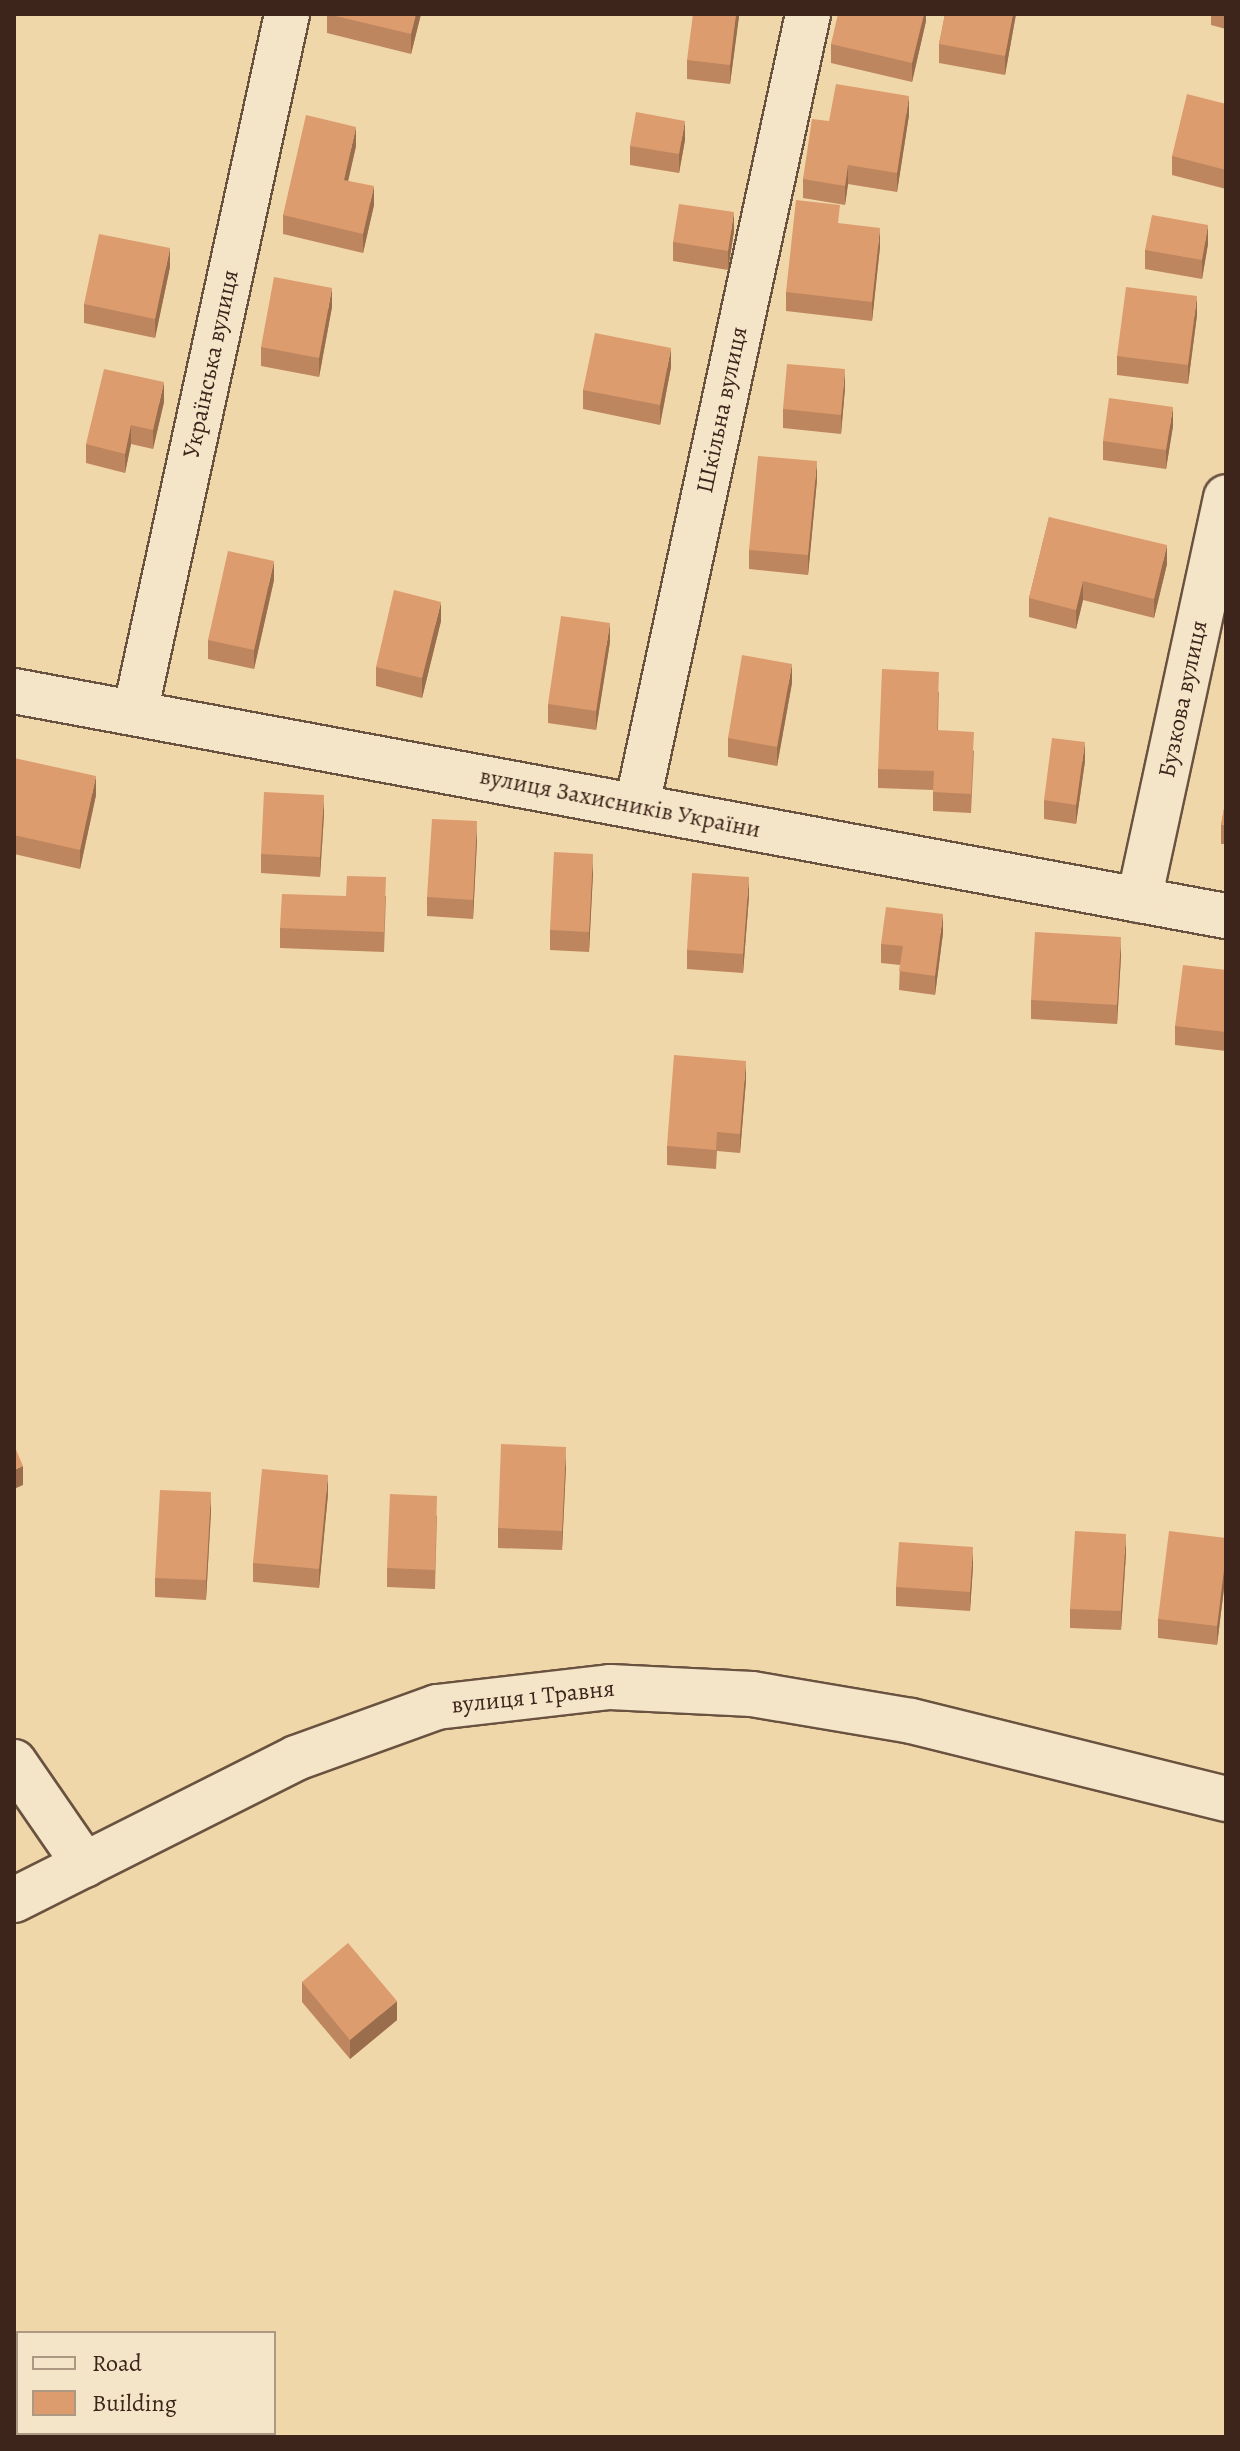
<!DOCTYPE html>
<html>
<head>
<meta charset="utf-8">
<style>
  body { margin:0 }
  #map { position:relative; width:1240px; height:2451px; overflow:hidden; background:#f0d7aa; font-family:Alegreya,serif }
  div>[style] { position:absolute }
  .roads { filter:drop-shadow(2px 0 #6a5240) drop-shadow(-2px 0 #6a5240) drop-shadow(0 2px #6a5240) drop-shadow(0 -2px #6a5240) }
  .minor>* { height:44px; margin:-22px; padding:0 22px; transform-origin:22px; border-radius:22px; background:#f5e5c8 }
  .wall>* { inset:0; background:#bd865f }
  .shaded-wall>* { inset:0; background:#9a6d4d }
  .building>* { inset:0; background:#dc9c6e }
  span { translate:-50% -50%; white-space:nowrap; text-align:center; line-height:1.15; -webkit-text-stroke:7px #f5e5c8; paint-order:stroke }
  .street-label { font-size:24px; color:#3e251c }
  .frame { position:absolute; inset:0; border:16px solid #3e251c; pointer-events:none }
  .legend { position:absolute; left:16px; top:2331px; width:260px; height:104px; box-sizing:border-box; background:#f5e5c8; border:2px solid #ac9883; margin:0; padding:10px 14px; list-style:none; font-size:24px; color:#3e251c }
  .legend li { display:flex; align-items:center; gap:16px; height:40px }
  .legend b { width:40px; border:2px solid #ac9883 }
</style>
</head>
<body>
<div id="map">
  <div class="roads">
    <div class="minor">
      <i style="left:14px;top:691px;width:1233px;rotate:10.52deg"></i>
      <i style="left:135px;top:713px;width:715px;rotate:-77.73deg"></i>
      <i style="left:637px;top:805px;width:809px;rotate:-77.8deg"></i>
      <i style="left:1139px;top:900px;width:412px;rotate:-77.8deg"></i>
      <i style="left:14px;top:1762px;width:125px;rotate:55.4deg"></i>
      <i style="left:14px;top:1900px;width:316px;rotate:-26.7deg"></i>
      <i style="left:296px;top:1758px;width:150px;rotate:-19.9deg"></i>
      <i style="left:437px;top:1707px;width:174px;rotate:-6.6deg"></i>
      <i style="left:610px;top:1687px;width:142px;rotate:2.8deg"></i>
      <i style="left:752px;top:1694px;width:161px;rotate:9.6deg"></i>
      <i style="left:911px;top:1721px;width:325px;rotate:13.9deg"></i>
    </div>
  </div>
  <div class="wall">
    <i style="clip-path:polygon(327px 14px,421px 14px,411px 54px,327px 33px)"></i>
    <i style="clip-path:polygon(739px 14px,730px 84px,687px 79px,687px 60px)"></i>
    <i style="clip-path:polygon(926px 14px,926px 21px,912px 82px,831px 63px,831px 44px)"></i>
    <i style="clip-path:polygon(945px 14px,1016px 14px,1005px 75px,939px 63px,939px 44px)"></i>
    <i style="clip-path:polygon(1211px 14px,1226px 14px,1226px 29px,1211px 25px)"></i>
    <i style="clip-path:polygon(1226px 104px,1226px 189px,1172px 175px,1172px 156px)"></i>
    <i style="clip-path:polygon(909px 115px,897px 192px,848px 184px,845px 205px,803px 198px,803px 179px,829px 121px)"></i>
    <i style="clip-path:polygon(685px 140px,679px 173px,630px 165px,630px 146px)"></i>
    <i style="clip-path:polygon(356px 146px,348px 181px,374px 205px,363px 253px,283px 234px,283px 215px)"></i>
    <i style="clip-path:polygon(734px 231px,728px 270px,673px 261px,673px 242px)"></i>
    <i style="clip-path:polygon(1208px 244px,1202px 279px,1145px 269px,1145px 250px)"></i>
    <i style="clip-path:polygon(880px 247px,872px 321px,786px 311px,786px 292px)"></i>
    <i style="clip-path:polygon(170px 267px,155px 338px,84px 323px,84px 304px)"></i>
    <i style="clip-path:polygon(332px 307px,319px 377px,261px 366px,261px 347px)"></i>
    <i style="clip-path:polygon(1197px 315px,1188px 384px,1117px 375px,1117px 356px)"></i>
    <i style="clip-path:polygon(671px 367px,660px 425px,583px 409px,583px 390px)"></i>
    <i style="clip-path:polygon(845px 388px,841px 434px,783px 428px,783px 409px)"></i>
    <i style="clip-path:polygon(164px 402px,153px 449px,131px 444px,125px 473px,86px 463px,86px 444px)"></i>
    <i style="clip-path:polygon(1173px 426px,1166px 469px,1103px 460px,1103px 441px)"></i>
    <i style="clip-path:polygon(817px 480px,808px 575px,749px 569px,749px 550px)"></i>
    <i style="clip-path:polygon(1049px 517px,1167px 564px,1154px 618px,1083px 600px,1076px 629px,1029px 617px,1029px 598px)"></i>
    <i style="clip-path:polygon(274px 580px,254px 669px,208px 659px,208px 640px)"></i>
    <i style="clip-path:polygon(441px 621px,422px 698px,376px 686px,376px 667px)"></i>
    <i style="clip-path:polygon(610px 642px,596px 730px,548px 723px,548px 704px)"></i>
    <i style="clip-path:polygon(792px 683px,777px 766px,728px 757px,728px 738px)"></i>
    <i style="clip-path:polygon(939px 691px,938px 730px,974px 751px,971px 813px,933px 811px,933px 790px,878px 788px,878px 769px)"></i>
    <i style="clip-path:polygon(14px 758px,96px 795px,80px 869px,14px 854px)"></i>
    <i style="clip-path:polygon(1085px 761px,1076px 824px,1044px 819px,1044px 800px)"></i>
    <i style="clip-path:polygon(1226px 798px,1226px 844px,1221px 844px,1221px 825px)"></i>
    <i style="clip-path:polygon(324px 814px,320px 877px,261px 873px,261px 854px)"></i>
    <i style="clip-path:polygon(477px 840px,473px 919px,427px 916px,427px 897px)"></i>
    <i style="clip-path:polygon(593px 873px,589px 952px,550px 950px,550px 930px)"></i>
    <i style="clip-path:polygon(346px 896px,386px 896px,384px 952px,280px 948px,280px 928px)"></i>
    <i style="clip-path:polygon(749px 896px,743px 973px,687px 969px,687px 950px)"></i>
    <i style="clip-path:polygon(943px 933px,935px 995px,899px 990px,900px 965px,881px 963px,881px 944px)"></i>
    <i style="clip-path:polygon(1121px 956px,1117px 1024px,1031px 1019px,1031px 1000px)"></i>
    <i style="clip-path:polygon(1226px 970px,1226px 1051px,1175px 1045px,1175px 1026px)"></i>
    <i style="clip-path:polygon(746px 1080px,740px 1153px,717px 1151px,716px 1169px,667px 1165px,667px 1146px)"></i>
    <i style="clip-path:polygon(566px 1466px,562px 1550px,498px 1548px,498px 1528px)"></i>
    <i style="clip-path:polygon(328px 1494px,319px 1588px,253px 1582px,253px 1563px)"></i>
    <i style="clip-path:polygon(211px 1511px,206px 1600px,155px 1597px,155px 1578px)"></i>
    <i style="clip-path:polygon(437px 1515px,435px 1589px,387px 1587px,387px 1568px)"></i>
    <i style="clip-path:polygon(1226px 1538px,1226px 1572px,1217px 1645px,1158px 1638px,1158px 1619px)"></i>
    <i style="clip-path:polygon(1126px 1553px,1121px 1630px,1070px 1628px,1070px 1609px)"></i>
    <i style="clip-path:polygon(973px 1566px,970px 1611px,896px 1606px,896px 1587px)"></i>
    <i style="clip-path:polygon(302px 1982px,397px 2020px,350px 2059px,302px 2002px)"></i>
  </div>
  <div class="shaded-wall">
    <i style="clip-path:polygon(416px 14px,421px 14px,411px 54px,411px 34px)"></i>
    <i style="clip-path:polygon(736px 14px,739px 14px,739px 17px,730px 84px,730px 65px)"></i>
    <i style="clip-path:polygon(924px 14px,926px 14px,926px 21px,912px 82px,912px 63px)"></i>
    <i style="clip-path:polygon(1013px 14px,1016px 14px,1005px 75px,1005px 56px)"></i>
    <i style="clip-path:polygon(909px 96px,909px 115px,897px 192px,897px 173px)"></i>
    <i style="clip-path:polygon(685px 121px,685px 140px,679px 173px,679px 154px)"></i>
    <i style="clip-path:polygon(356px 127px,356px 146px,344px 199px,344px 180px)"></i>
    <i style="clip-path:polygon(848px 165px,848px 184px,845px 205px,845px 186px)"></i>
    <i style="clip-path:polygon(374px 186px,374px 205px,363px 253px,363px 234px)"></i>
    <i style="clip-path:polygon(734px 212px,734px 231px,728px 270px,728px 251px)"></i>
    <i style="clip-path:polygon(1208px 225px,1208px 244px,1202px 279px,1202px 260px)"></i>
    <i style="clip-path:polygon(880px 228px,880px 247px,872px 321px,872px 302px)"></i>
    <i style="clip-path:polygon(170px 248px,170px 267px,155px 338px,155px 319px)"></i>
    <i style="clip-path:polygon(332px 288px,332px 307px,319px 377px,319px 358px)"></i>
    <i style="clip-path:polygon(1197px 296px,1197px 315px,1188px 384px,1188px 365px)"></i>
    <i style="clip-path:polygon(671px 348px,671px 367px,660px 425px,660px 405px)"></i>
    <i style="clip-path:polygon(845px 369px,845px 388px,841px 434px,841px 415px)"></i>
    <i style="clip-path:polygon(164px 382px,164px 402px,153px 449px,153px 430px)"></i>
    <i style="clip-path:polygon(1173px 407px,1173px 426px,1166px 469px,1166px 450px)"></i>
    <i style="clip-path:polygon(131px 425px,131px 444px,125px 473px,125px 454px)"></i>
    <i style="clip-path:polygon(817px 461px,817px 480px,808px 575px,808px 555px)"></i>
    <i style="clip-path:polygon(1167px 545px,1167px 564px,1154px 618px,1154px 599px)"></i>
    <i style="clip-path:polygon(274px 561px,274px 580px,254px 669px,254px 650px)"></i>
    <i style="clip-path:polygon(1083px 581px,1083px 600px,1076px 629px,1076px 610px)"></i>
    <i style="clip-path:polygon(441px 602px,441px 621px,422px 698px,422px 678px)"></i>
    <i style="clip-path:polygon(610px 623px,610px 642px,596px 730px,596px 711px)"></i>
    <i style="clip-path:polygon(792px 664px,792px 683px,777px 766px,777px 747px)"></i>
    <i style="clip-path:polygon(1085px 742px,1085px 761px,1076px 824px,1076px 805px)"></i>
    <i style="clip-path:polygon(96px 776px,96px 795px,80px 869px,80px 850px)"></i>
    <i style="clip-path:polygon(324px 795px,324px 814px,320px 877px,320px 857px)"></i>
    <i style="clip-path:polygon(477px 821px,477px 840px,473px 919px,473px 900px)"></i>
    <i style="clip-path:polygon(593px 854px,593px 873px,589px 952px,589px 932px)"></i>
    <i style="clip-path:polygon(749px 877px,749px 896px,743px 973px,743px 954px)"></i>
    <i style="clip-path:polygon(943px 914px,943px 933px,935px 995px,935px 976px)"></i>
    <i style="clip-path:polygon(1121px 937px,1121px 956px,1117px 1024px,1117px 1005px)"></i>
    <i style="clip-path:polygon(746px 1061px,746px 1080px,740px 1153px,740px 1134px)"></i>
    <i style="clip-path:polygon(566px 1447px,566px 1466px,562px 1550px,562px 1531px)"></i>
    <i style="clip-path:polygon(23px 1466px,23px 1485px,14px 1489px,14px 1470px)"></i>
    <i style="clip-path:polygon(328px 1475px,328px 1494px,319px 1588px,319px 1569px)"></i>
    <i style="clip-path:polygon(211px 1492px,211px 1511px,206px 1600px,206px 1580px)"></i>
    <i style="clip-path:polygon(1126px 1534px,1126px 1553px,1121px 1630px,1121px 1611px)"></i>
    <i style="clip-path:polygon(973px 1547px,973px 1566px,970px 1611px,970px 1592px)"></i>
    <i style="clip-path:polygon(1226px 1553px,1226px 1572px,1217px 1645px,1217px 1626px)"></i>
    <i style="clip-path:polygon(397px 2001px,397px 2020px,350px 2059px,350px 2040px)"></i>
  </div>
  <div class="building">
    <i style="clip-path:polygon(327px 14px,416px 14px,411px 34px)"></i>
    <i style="clip-path:polygon(693px 14px,736px 14px,730px 65px,687px 60px)"></i>
    <i style="clip-path:polygon(838px 14px,924px 14px,912px 63px,831px 44px)"></i>
    <i style="clip-path:polygon(945px 14px,1013px 14px,1005px 56px,939px 44px)"></i>
    <i style="clip-path:polygon(836px 84px,909px 96px,897px 173px,848px 165px,845px 186px,803px 179px,812px 119px,829px 121px)"></i>
    <i style="clip-path:polygon(1187px 94px,1226px 104px,1226px 170px,1172px 156px)"></i>
    <i style="clip-path:polygon(636px 112px,685px 121px,679px 154px,630px 146px)"></i>
    <i style="clip-path:polygon(306px 115px,356px 127px,344px 180px,374px 186px,363px 234px,283px 215px)"></i>
    <i style="clip-path:polygon(796px 200px,840px 205px,838px 223px,880px 228px,872px 302px,786px 292px)"></i>
    <i style="clip-path:polygon(679px 204px,734px 212px,728px 251px,673px 242px)"></i>
    <i style="clip-path:polygon(1152px 215px,1208px 225px,1202px 260px,1145px 250px)"></i>
    <i style="clip-path:polygon(99px 234px,170px 248px,155px 319px,84px 304px)"></i>
    <i style="clip-path:polygon(274px 277px,332px 288px,319px 358px,261px 347px)"></i>
    <i style="clip-path:polygon(1126px 287px,1197px 296px,1188px 365px,1117px 356px)"></i>
    <i style="clip-path:polygon(595px 333px,671px 348px,660px 405px,583px 390px)"></i>
    <i style="clip-path:polygon(787px 364px,845px 369px,841px 415px,783px 409px)"></i>
    <i style="clip-path:polygon(104px 369px,164px 382px,153px 430px,131px 425px,125px 454px,86px 444px)"></i>
    <i style="clip-path:polygon(1109px 398px,1173px 407px,1166px 450px,1103px 441px)"></i>
    <i style="clip-path:polygon(758px 456px,817px 461px,808px 555px,749px 550px)"></i>
    <i style="clip-path:polygon(1049px 517px,1167px 545px,1154px 599px,1083px 581px,1076px 610px,1029px 598px)"></i>
    <i style="clip-path:polygon(228px 551px,274px 561px,254px 650px,208px 640px)"></i>
    <i style="clip-path:polygon(394px 590px,441px 602px,422px 678px,376px 667px)"></i>
    <i style="clip-path:polygon(561px 616px,610px 623px,596px 711px,548px 704px)"></i>
    <i style="clip-path:polygon(742px 655px,792px 664px,777px 747px,728px 738px)"></i>
    <i style="clip-path:polygon(882px 669px,939px 672px,937px 730px,974px 732px,971px 794px,933px 792px,934px 771px,878px 769px)"></i>
    <i style="clip-path:polygon(1052px 738px,1085px 742px,1076px 805px,1044px 800px)"></i>
    <i style="clip-path:polygon(14px 758px,96px 776px,80px 850px,14px 835px)"></i>
    <i style="clip-path:polygon(264px 792px,324px 795px,320px 857px,261px 854px)"></i>
    <i style="clip-path:polygon(1226px 798px,1226px 825px,1221px 825px)"></i>
    <i style="clip-path:polygon(432px 819px,477px 821px,473px 900px,427px 897px)"></i>
    <i style="clip-path:polygon(554px 852px,593px 854px,589px 932px,550px 930px)"></i>
    <i style="clip-path:polygon(692px 873px,749px 877px,743px 954px,687px 950px)"></i>
    <i style="clip-path:polygon(347px 876px,386px 877px,384px 932px,280px 928px,282px 894px,346px 896px)"></i>
    <i style="clip-path:polygon(886px 907px,943px 914px,935px 976px,899px 971px,903px 946px,881px 944px)"></i>
    <i style="clip-path:polygon(1035px 932px,1121px 937px,1117px 1005px,1031px 1000px)"></i>
    <i style="clip-path:polygon(1183px 965px,1226px 970px,1226px 1032px,1175px 1026px)"></i>
    <i style="clip-path:polygon(674px 1055px,746px 1061px,740px 1134px,717px 1132px,716px 1150px,667px 1146px)"></i>
    <i style="clip-path:polygon(501px 1444px,566px 1447px,562px 1531px,498px 1528px)"></i>
    <i style="clip-path:polygon(14px 1445px,23px 1466px,14px 1470px)"></i>
    <i style="clip-path:polygon(262px 1469px,328px 1475px,319px 1569px,253px 1563px)"></i>
    <i style="clip-path:polygon(160px 1490px,211px 1492px,206px 1580px,155px 1578px)"></i>
    <i style="clip-path:polygon(390px 1494px,437px 1496px,435px 1570px,387px 1568px)"></i>
    <i style="clip-path:polygon(1075px 1531px,1126px 1534px,1121px 1611px,1070px 1609px)"></i>
    <i style="clip-path:polygon(1169px 1531px,1226px 1538px,1226px 1553px,1217px 1626px,1158px 1619px)"></i>
    <i style="clip-path:polygon(899px 1542px,973px 1547px,970px 1592px,896px 1587px)"></i>
    <i style="clip-path:polygon(348px 1943px,397px 2001px,350px 2040px,302px 1982px)"></i>
  </div>
  <div class="street-label">
    <span style="left:211px;top:364px;rotate:-78deg">Українська вулиця</span>
    <span style="left:722px;top:410px;rotate:-78deg">Шкільна вулиця</span>
    <span style="left:1183px;top:699px;rotate:-78deg">Бузкова вулиця</span>
    <span style="left:620px;top:803px;rotate:11deg">вулиця Захисників України</span>
    <span style="left:533px;top:1697px;rotate:-6deg">вулиця 1 Травня</span>
  </div>
  <div class="frame"></div>
  <ul class="legend">
  <li><b style="height:10px;background:#f5e5c8"></b>Road</li>
  <li><b style="height:22px;background:#dc9c6e"></b>Building</li>
  </ul>
</div>
</body>
</html>
